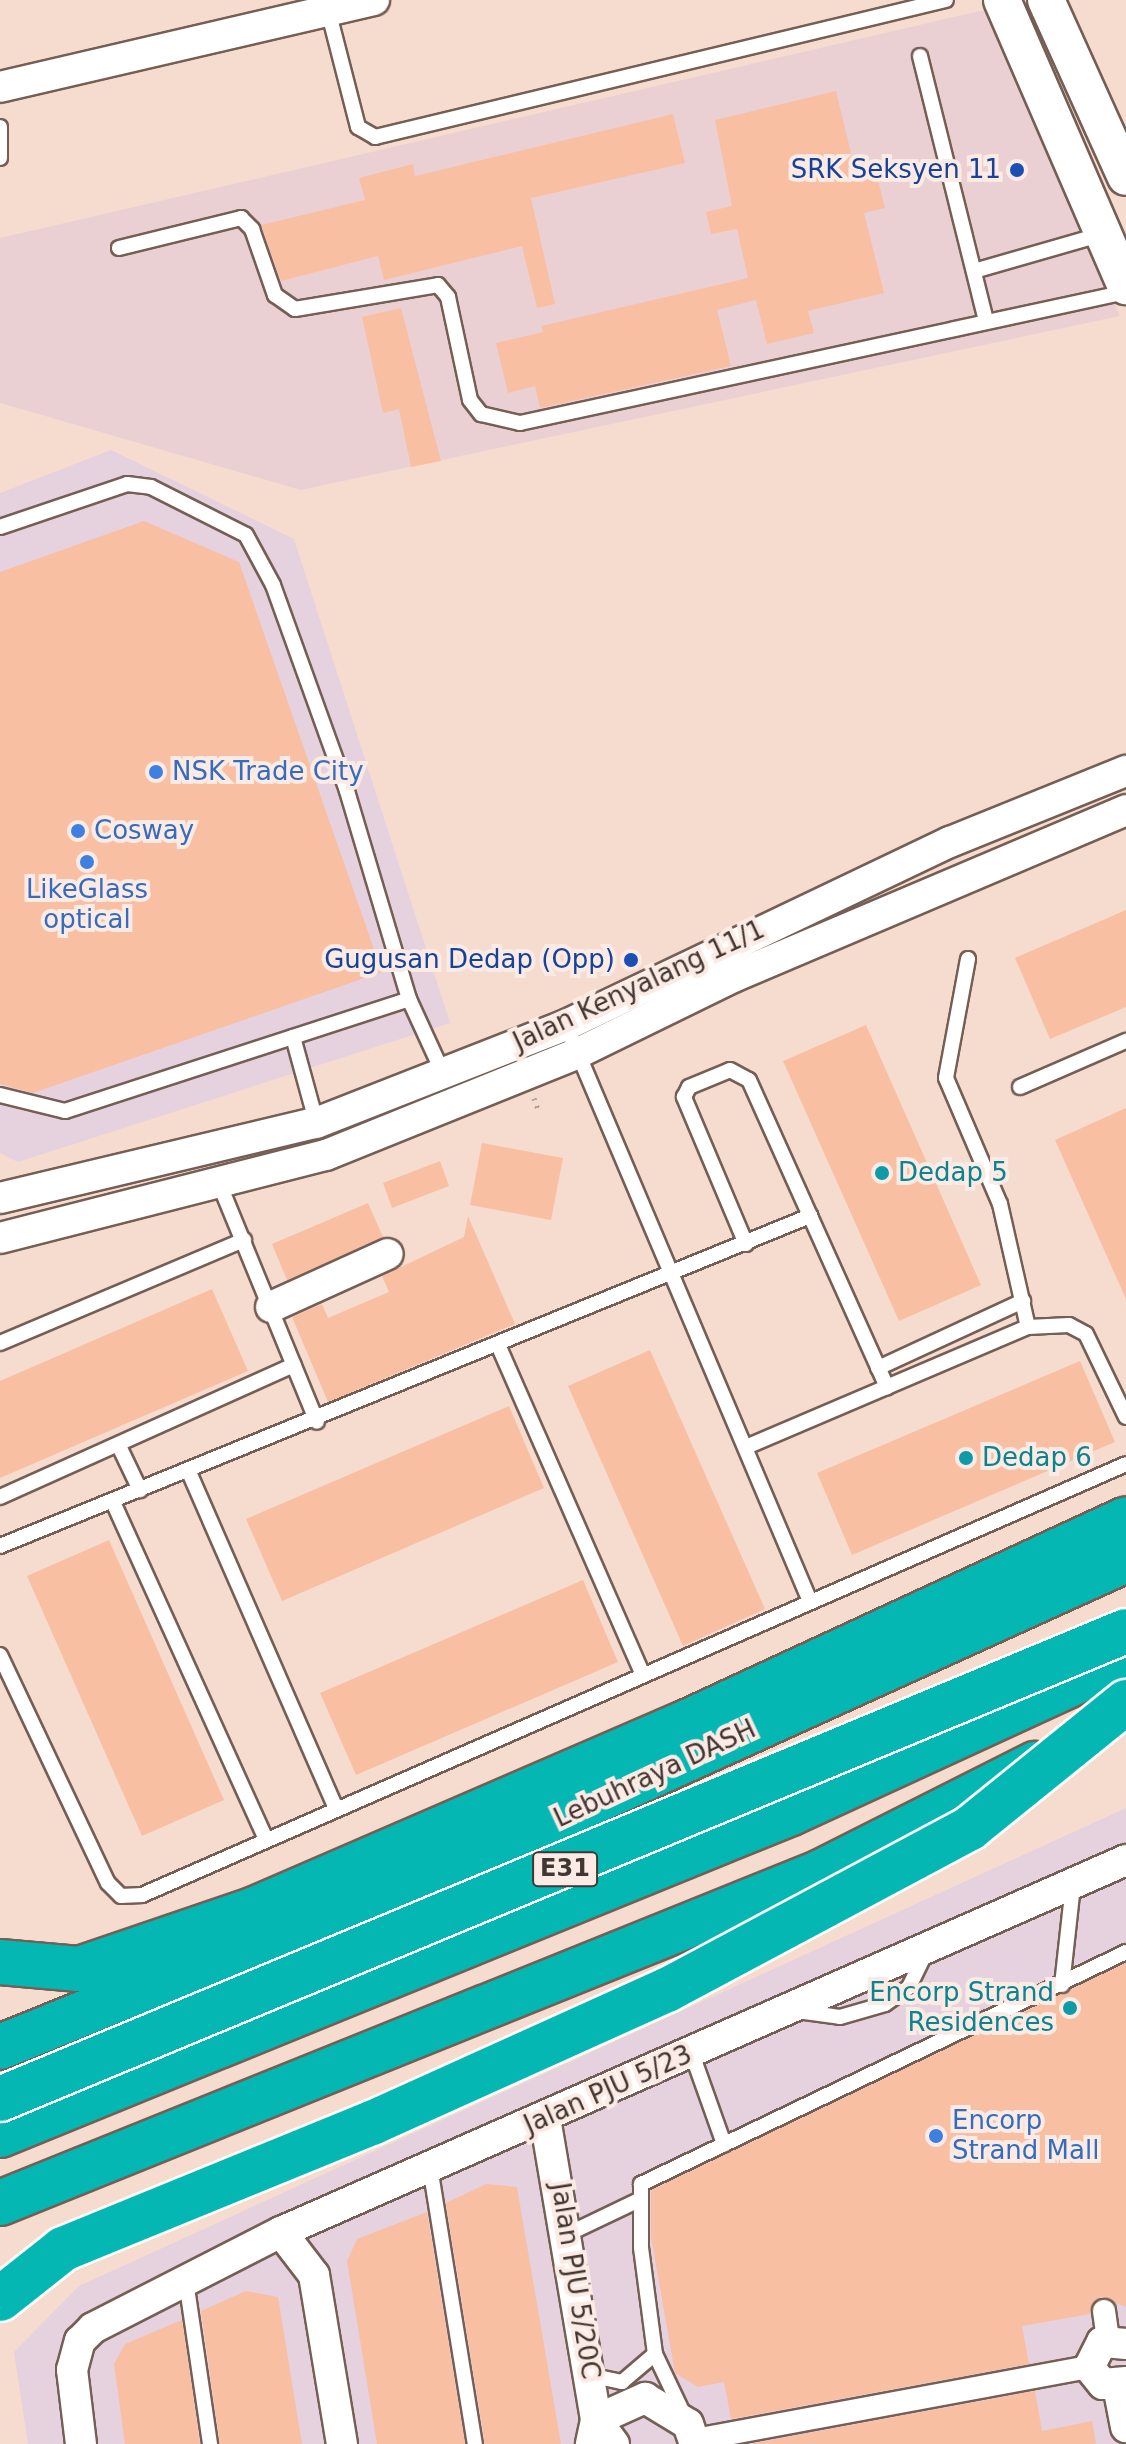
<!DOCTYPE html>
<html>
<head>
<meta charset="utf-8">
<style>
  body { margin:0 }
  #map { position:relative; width:1126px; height:2444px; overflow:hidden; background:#f6dccf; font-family:"DejaVu Sans",sans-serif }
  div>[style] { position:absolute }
  .commercial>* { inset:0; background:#e6d1de }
  .education>* { inset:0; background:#ebd0d3 }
  .building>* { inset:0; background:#f9bfa3 }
  .path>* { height:5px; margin-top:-2.5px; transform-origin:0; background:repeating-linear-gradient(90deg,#b6a197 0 2px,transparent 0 8px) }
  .roads { filter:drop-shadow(2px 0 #755e54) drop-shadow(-2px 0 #755e54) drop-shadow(0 2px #755e54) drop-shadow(0 -2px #755e54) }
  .service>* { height:14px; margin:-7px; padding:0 7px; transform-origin:7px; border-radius:7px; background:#fff }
  .pedestrian>* { height:22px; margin:-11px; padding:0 11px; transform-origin:11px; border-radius:11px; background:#fff }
  .minor>* { height:30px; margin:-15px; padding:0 15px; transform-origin:15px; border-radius:15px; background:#fff }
  .tertiary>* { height:36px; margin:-18px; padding:0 18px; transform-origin:18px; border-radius:18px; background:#fff }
  .motorway>* { height:44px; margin:-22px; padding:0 22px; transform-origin:22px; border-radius:22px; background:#04b7b3 }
  .bridges { filter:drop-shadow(2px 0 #fff) drop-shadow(-2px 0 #fff) drop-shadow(0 2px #fff) drop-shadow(0 -2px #fff) }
  .motorway-bridge>* { height:44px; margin:-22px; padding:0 22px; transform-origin:22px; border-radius:22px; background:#04b7b3 }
  .dots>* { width:22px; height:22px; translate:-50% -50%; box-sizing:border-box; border:4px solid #fbebe4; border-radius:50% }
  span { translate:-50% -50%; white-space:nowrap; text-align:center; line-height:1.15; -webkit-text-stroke:8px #fbebe4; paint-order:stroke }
  .shield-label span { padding:2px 6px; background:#fbebe4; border:2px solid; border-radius:6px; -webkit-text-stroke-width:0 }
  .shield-label { font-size:24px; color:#413631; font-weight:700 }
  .transit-label { font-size:26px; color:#164399 }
  .right { translate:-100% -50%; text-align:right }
  .shop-label { font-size:26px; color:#366cbe }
  .left { translate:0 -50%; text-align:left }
  .street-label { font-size:26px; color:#413631 }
  .culture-label { font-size:26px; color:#0d838f }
</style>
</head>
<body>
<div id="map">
  <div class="commercial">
    <i style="clip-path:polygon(111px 450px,294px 539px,450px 1023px,18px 1162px,0 1153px,0 493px)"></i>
    <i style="clip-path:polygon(1126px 1808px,1126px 2444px,28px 2444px,14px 2352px,79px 2286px)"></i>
  </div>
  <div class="education">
    <i style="clip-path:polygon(988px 9px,1120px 316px,301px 490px,0 403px,0 238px)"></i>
  </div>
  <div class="building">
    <i style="clip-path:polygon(836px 91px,855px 170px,874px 165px,885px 208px,864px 213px,884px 293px,808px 311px,814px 333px,767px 344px,756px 300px,717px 310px,731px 366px,540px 408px,535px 386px,508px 393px,496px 343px,543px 332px,541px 326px,748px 278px,737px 229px,711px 234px,706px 212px,732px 206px,715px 120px)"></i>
    <i style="clip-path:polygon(673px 114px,685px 163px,531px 198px,555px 304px,537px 308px,522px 246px,384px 280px,378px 256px,281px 281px,261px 225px,365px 200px,359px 178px,413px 164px,415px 176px)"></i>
    <i style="clip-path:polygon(401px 308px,441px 461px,411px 467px,399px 409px,383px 413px,362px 317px)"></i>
    <i style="clip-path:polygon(144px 521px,239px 562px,382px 972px,33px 1093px,0 1084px,0 572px)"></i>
    <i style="clip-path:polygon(1126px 910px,1126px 1007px,1050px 1039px,1015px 958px)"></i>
    <i style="clip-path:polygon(866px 1025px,981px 1285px,899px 1321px,783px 1061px)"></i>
    <i style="clip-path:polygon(1126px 1108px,1126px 1299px,1055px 1140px)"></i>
    <i style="clip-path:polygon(482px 1143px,563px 1158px,551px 1220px,470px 1205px)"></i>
    <i style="clip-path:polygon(440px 1161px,449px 1186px,392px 1208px,383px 1183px)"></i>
    <i style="clip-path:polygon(368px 1203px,383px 1237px,287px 1280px,272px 1244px)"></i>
    <i style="clip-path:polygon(468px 1216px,515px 1324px,328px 1402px,292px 1317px,322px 1304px,328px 1318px,389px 1292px,382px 1276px,464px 1237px)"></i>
    <i style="clip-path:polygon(212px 1289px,248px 1371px,0 1478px,0 1381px)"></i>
    <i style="clip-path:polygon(650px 1350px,765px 1609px,683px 1646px,568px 1386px)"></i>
    <i style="clip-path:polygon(1080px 1361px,1115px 1442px,852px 1555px,817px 1473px)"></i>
    <i style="clip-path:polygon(509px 1406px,544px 1488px,282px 1601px,246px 1519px)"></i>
    <i style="clip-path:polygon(109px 1540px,224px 1800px,142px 1836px,27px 1576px)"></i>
    <i style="clip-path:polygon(583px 1580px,618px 1662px,356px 1775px,320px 1693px)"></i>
    <i style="clip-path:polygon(1126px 1963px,1126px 2307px,1101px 2297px,1090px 2314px,1022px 2326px,1029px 2364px,731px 2419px,724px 2382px,698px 2387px,675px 2373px,651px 2237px,651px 2190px)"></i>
    <i style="clip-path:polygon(486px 2184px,517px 2187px,561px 2444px,485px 2444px,446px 2203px)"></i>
    <i style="clip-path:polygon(427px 2212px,465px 2444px,377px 2444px,347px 2261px,357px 2239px)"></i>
    <i style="clip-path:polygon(246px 2291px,278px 2297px,302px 2444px,220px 2444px,201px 2311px)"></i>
    <i style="clip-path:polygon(182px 2320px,200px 2444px,125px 2444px,114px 2364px,125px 2344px)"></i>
    <i style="clip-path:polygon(1035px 2391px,1042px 2431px,1092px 2421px,1096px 2444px,750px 2444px)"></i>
  </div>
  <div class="path">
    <i style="left:534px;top:1098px;width:12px;rotate:70deg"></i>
  </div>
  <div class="roads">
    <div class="service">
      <i style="left:328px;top:10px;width:121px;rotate:75.6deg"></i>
      <i style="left:358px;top:127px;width:20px;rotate:30deg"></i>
      <i style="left:375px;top:137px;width:587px;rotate:-13.49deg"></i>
      <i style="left:920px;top:56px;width:272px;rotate:76deg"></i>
      <i style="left:0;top:127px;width:31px;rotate:90deg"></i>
      <i style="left:119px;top:248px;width:126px;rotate:-13.8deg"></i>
      <i style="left:241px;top:218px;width:16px;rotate:45deg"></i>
      <i style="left:252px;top:229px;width:70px;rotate:70.8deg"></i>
      <i style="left:275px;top:295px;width:24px;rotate:35deg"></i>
      <i style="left:295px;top:309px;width:145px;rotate:-9.5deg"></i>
      <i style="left:438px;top:285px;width:16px;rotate:50deg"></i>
      <i style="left:448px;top:297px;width:105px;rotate:77.9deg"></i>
      <i style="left:470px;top:400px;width:18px;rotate:52deg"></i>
      <i style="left:481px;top:414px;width:40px;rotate:13deg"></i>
      <i style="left:520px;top:423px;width:620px;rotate:-12.2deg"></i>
      <i style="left:974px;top:271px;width:134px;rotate:-16deg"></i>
      <i style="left:0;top:527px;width:134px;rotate:-18.7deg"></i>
      <i style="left:127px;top:484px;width:24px;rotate:7deg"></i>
      <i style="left:151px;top:487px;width:106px;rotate:26.8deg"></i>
      <i style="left:246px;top:535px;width:57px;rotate:61.6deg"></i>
      <i style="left:273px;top:585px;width:219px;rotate:70.2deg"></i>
      <i style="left:347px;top:791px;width:217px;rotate:73.4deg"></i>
      <i style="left:409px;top:999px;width:79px;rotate:65.4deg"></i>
      <i style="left:968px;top:959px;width:121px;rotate:100.5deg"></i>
      <i style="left:946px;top:1078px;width:137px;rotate:66.8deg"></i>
      <i style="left:1000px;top:1204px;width:126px;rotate:77.2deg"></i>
      <i style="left:566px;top:1025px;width:623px;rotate:67.05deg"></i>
      <i style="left:293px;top:1037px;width:91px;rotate:74.7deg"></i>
      <i style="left:1020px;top:1087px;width:116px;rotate:-23.5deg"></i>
      <i style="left:0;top:1095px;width:67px;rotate:13.8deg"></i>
      <i style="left:65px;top:1111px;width:362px;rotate:-18deg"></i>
      <i style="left:219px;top:1183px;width:258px;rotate:67.7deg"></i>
      <i style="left:746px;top:1244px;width:160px;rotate:-112.9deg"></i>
      <i style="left:684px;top:1097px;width:11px;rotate:-63deg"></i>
      <i style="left:689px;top:1087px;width:44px;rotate:-22.5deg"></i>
      <i style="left:730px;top:1070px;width:21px;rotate:28deg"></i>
      <i style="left:749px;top:1080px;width:337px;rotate:65.8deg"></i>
      <i style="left:0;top:1343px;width:265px;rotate:-22.9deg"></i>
      <i style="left:499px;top:1347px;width:356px;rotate:66.3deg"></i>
      <i style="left:878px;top:1368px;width:160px;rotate:-24.8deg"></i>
      <i style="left:119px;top:1446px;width:49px;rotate:64.5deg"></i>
      <i style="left:746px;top:1447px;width:306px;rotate:-23.1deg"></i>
      <i style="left:1028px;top:1327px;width:41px;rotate:-2.8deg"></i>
      <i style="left:1069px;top:1325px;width:19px;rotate:28deg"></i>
      <i style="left:1086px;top:1334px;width:92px;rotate:64.3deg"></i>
      <i style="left:189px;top:1472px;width:368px;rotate:66.4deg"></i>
      <i style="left:0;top:1497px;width:322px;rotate:-24.2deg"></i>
      <i style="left:113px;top:1502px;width:371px;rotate:65.6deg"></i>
      <i style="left:0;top:1546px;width:875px;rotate:-22.17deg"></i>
      <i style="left:0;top:1655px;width:252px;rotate:64.7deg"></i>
      <i style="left:108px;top:1883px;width:18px;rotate:45deg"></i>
      <i style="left:121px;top:1896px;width:21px;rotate:-3deg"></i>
      <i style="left:142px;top:1895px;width:1074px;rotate:-23.65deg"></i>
      <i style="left:1062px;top:1985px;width:100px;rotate:-83.7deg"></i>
      <i style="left:797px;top:2011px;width:43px;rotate:7.9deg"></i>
      <i style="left:840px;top:2017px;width:47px;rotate:-16.1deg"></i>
      <i style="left:885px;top:2004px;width:29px;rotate:-35deg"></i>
      <i style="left:909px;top:1987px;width:39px;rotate:-64deg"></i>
      <i style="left:692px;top:2054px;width:96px;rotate:70.4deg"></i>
      <i style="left:430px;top:2167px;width:281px;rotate:80.8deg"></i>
      <i style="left:568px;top:2234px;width:76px;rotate:-25.6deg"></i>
      <i style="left:186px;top:2281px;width:165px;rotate:81.6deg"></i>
      <i style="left:589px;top:2375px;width:34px;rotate:12deg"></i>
      <i style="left:622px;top:2382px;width:43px;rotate:-40.3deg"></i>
      <i style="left:683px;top:2413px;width:65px;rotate:-115.4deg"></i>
      <i style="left:655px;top:2354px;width:108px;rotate:-97.5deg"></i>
      <i style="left:641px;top:2247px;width:63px;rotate:-90deg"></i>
      <i style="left:641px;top:2184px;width:538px;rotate:-25.56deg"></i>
    </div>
    <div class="pedestrian">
      <i style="left:1104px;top:2311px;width:29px;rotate:82deg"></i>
      <i style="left:695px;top:2440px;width:401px;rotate:-10.5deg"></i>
    </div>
    <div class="minor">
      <i style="left:0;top:87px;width:384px;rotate:-13.1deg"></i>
      <i style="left:0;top:1198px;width:325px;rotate:-13.4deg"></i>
      <i style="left:316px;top:1123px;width:269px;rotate:-21.4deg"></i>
      <i style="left:566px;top:1025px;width:425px;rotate:-25.5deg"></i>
      <i style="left:950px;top:842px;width:190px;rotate:-22deg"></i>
      <i style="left:0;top:1238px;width:336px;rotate:-14.3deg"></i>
      <i style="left:326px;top:1155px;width:272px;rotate:-22deg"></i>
      <i style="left:578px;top:1053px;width:173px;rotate:-26.1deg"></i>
      <i style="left:733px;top:977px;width:427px;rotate:-23deg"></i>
      <i style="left:271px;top:1307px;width:128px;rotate:-24.4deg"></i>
      <i style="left:545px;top:2118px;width:306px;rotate:80.4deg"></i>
      <i style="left:596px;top:2420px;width:25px;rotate:102deg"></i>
      <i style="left:281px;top:2232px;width:54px;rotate:52.5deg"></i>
      <i style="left:314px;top:2275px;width:171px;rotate:80.6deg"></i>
      <i style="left:1126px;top:2344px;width:24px;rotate:-175deg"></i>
      <i style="left:1102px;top:2342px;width:28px;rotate:117deg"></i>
      <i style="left:1089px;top:2367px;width:22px;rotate:51deg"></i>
      <i style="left:1103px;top:2384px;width:23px;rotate:-5deg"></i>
      <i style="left:1118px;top:2386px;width:42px;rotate:79deg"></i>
      <i style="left:81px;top:2444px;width:75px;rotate:-96.9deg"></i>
      <i style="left:72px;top:2370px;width:30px;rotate:-75deg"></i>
      <i style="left:80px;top:2341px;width:18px;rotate:-45deg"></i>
      <i style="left:93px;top:2328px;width:211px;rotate:-27.1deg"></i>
      <i style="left:281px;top:2232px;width:923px;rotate:-23.76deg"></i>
      <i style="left:614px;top:2444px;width:30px;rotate:-127deg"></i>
      <i style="left:596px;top:2420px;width:54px;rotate:-24.2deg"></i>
      <i style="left:645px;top:2398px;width:50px;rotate:31.2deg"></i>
      <i style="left:688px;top:2424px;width:21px;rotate:71deg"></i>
    </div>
    <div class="tertiary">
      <i style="left:1002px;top:0;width:312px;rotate:66.6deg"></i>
      <i style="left:1046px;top:0;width:194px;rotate:65.7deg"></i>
    </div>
    <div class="motorway">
      <i style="left:0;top:1962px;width:79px;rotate:5.1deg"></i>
      <i style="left:79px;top:1969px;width:186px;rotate:-18.8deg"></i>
      <i style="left:255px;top:1909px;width:466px;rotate:-23.4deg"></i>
      <i style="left:683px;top:1724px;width:488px;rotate:-24.8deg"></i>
      <i style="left:0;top:2047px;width:523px;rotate:-22deg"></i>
      <i style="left:485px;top:1851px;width:704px;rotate:-24.42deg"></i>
      <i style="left:0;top:2135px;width:854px;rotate:-22.15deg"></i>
      <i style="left:791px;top:1813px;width:369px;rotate:-24.7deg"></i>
      <i style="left:0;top:2203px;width:885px;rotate:-21.96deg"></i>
      <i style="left:821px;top:1872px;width:240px;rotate:-26.8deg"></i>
    </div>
  </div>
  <div class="bridges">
    <div class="motorway-bridge">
      <i style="left:0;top:2099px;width:1219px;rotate:-22.57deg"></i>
      <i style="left:0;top:2299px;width:80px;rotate:-38.4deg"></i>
      <i style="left:63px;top:2249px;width:334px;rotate:-22.2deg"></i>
      <i style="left:372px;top:2123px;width:324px;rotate:-24.3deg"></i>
      <i style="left:667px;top:1990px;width:344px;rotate:-28.1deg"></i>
      <i style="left:970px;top:1828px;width:201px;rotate:-38.9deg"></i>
    </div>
  </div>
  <div class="dots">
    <i style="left:1017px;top:170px;background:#1a4fb4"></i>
    <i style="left:156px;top:772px;background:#3f7fe0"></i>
    <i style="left:78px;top:831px;background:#3f7fe0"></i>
    <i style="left:87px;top:862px;background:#3f7fe0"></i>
    <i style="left:631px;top:960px;background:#1a4fb4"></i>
    <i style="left:882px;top:1173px;background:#0f9aa8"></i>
    <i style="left:966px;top:1458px;background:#0f9aa8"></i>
    <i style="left:1070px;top:2008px;background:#0f9aa8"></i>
    <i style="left:936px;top:2136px;background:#3f7fe0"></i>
  </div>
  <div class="shield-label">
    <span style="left:565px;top:1869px">E31</span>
  </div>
  <div class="transit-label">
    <span class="right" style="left:1001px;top:170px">SRK Seksyen 11</span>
    <span class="right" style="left:615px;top:960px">Gugusan Dedap (Opp)</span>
  </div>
  <div class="shop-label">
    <span class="left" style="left:172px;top:772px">NSK Trade City</span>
    <span class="left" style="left:94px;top:831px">Cosway</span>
    <span style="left:87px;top:905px">LikeGlass<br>optical</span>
    <span class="left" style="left:952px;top:2136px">Encorp<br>Strand Mall</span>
  </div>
  <div class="street-label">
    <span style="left:639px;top:986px;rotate:-25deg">Jalan Kenyalang 11/1</span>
    <span style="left:655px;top:1774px;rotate:-25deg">Lebuhraya DASH</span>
    <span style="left:608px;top:2090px;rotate:-24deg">Jalan PJU 5/23</span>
    <span style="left:575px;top:2281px;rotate:81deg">Jalan PJU 5/20C</span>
  </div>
  <div class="culture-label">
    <span class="left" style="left:898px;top:1173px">Dedap 5</span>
    <span class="left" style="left:982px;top:1458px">Dedap 6</span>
    <span class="right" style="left:1054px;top:2008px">Encorp Strand<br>Residences</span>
  </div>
</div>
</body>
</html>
